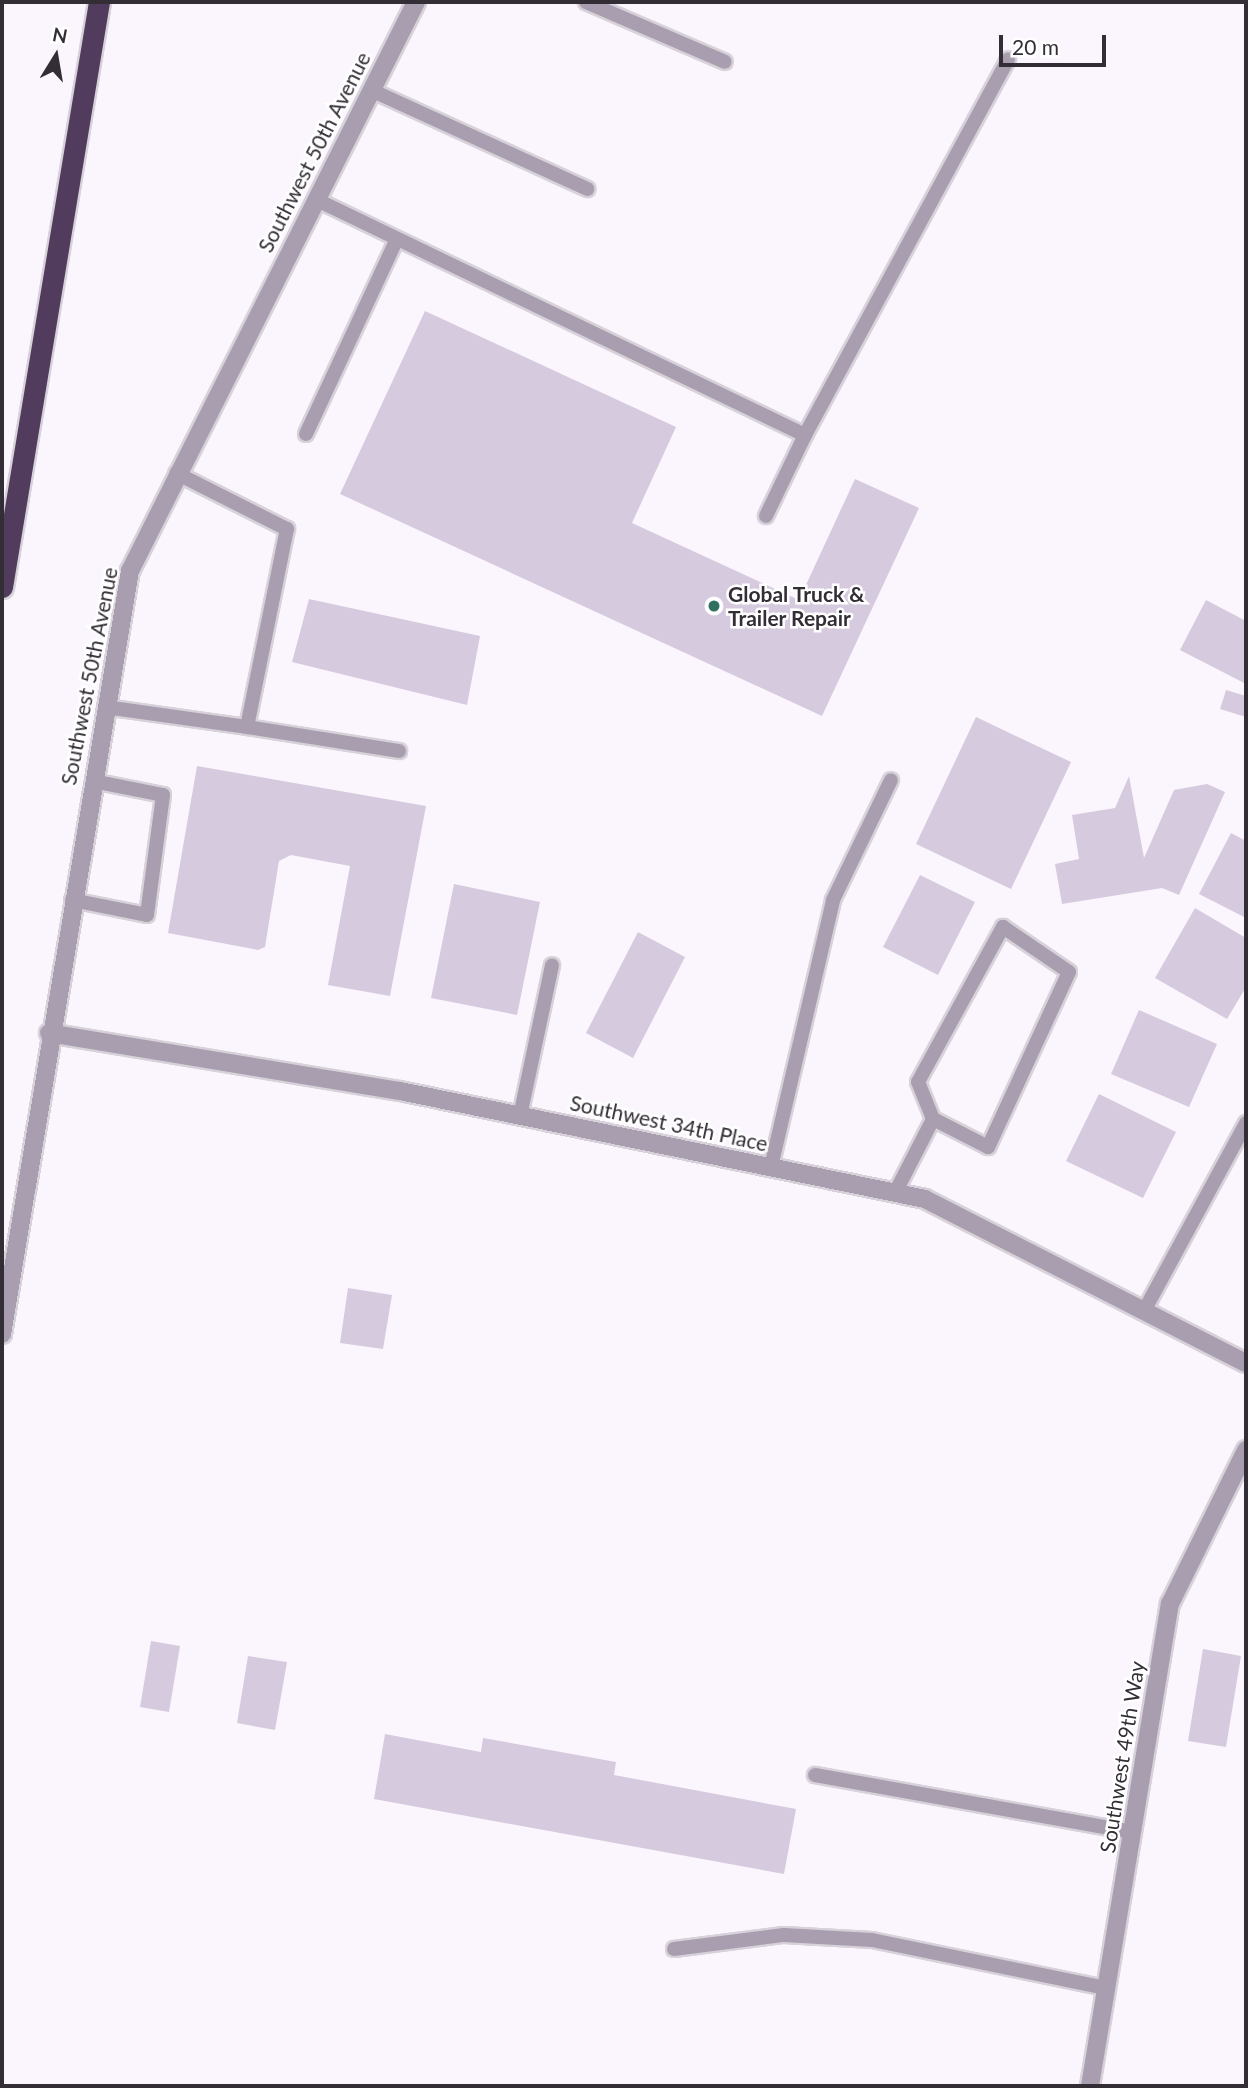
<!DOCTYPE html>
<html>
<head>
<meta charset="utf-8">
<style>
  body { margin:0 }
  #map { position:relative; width:1248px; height:2088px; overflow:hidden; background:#fbf6fe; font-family:Lato,sans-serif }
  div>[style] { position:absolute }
  .building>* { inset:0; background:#d6cade }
  .roads { filter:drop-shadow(2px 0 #d7d2da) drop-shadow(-2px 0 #d7d2da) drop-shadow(0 2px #d7d2da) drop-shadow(0 -2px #d7d2da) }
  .service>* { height:14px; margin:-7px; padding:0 7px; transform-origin:7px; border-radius:7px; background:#a99eaf }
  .minor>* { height:18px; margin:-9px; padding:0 9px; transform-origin:9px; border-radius:9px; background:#a99eaf }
  .motorway>* { height:21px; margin:-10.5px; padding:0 10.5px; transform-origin:10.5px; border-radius:10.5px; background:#513c5d }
  .dots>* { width:19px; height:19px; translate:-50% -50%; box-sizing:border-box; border:4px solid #fff; border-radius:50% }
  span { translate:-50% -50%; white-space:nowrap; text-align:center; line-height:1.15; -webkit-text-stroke:5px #fff; paint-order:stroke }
  .street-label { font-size:21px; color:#332e36 }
  .poi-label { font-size:21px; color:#332e36; font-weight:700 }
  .left { translate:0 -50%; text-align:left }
  .frame { position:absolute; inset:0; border:4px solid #332e36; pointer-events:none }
  .north { position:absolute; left:21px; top:21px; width:70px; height:70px; -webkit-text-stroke:5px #fff; paint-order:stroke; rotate:11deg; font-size:19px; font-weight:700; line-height:28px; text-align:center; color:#332e36 }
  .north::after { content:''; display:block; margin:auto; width:24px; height:32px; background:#332e36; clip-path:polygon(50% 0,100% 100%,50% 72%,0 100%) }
  .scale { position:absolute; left:999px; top:35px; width:107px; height:32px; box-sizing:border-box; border:4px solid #332e36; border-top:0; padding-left:9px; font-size:21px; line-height:24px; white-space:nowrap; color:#332e36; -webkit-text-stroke:5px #fff; paint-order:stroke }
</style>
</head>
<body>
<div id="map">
  <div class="building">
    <i style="clip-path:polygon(425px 311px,676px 427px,632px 523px,799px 600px,855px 479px,919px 508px,822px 716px,340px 494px)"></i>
    <i style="clip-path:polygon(309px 599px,480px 636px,467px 705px,292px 662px)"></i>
    <i style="clip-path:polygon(1206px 600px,1246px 621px,1246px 684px,1180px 650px)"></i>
    <i style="clip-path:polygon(1226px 690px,1246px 696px,1246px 717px,1220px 709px)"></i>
    <i style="clip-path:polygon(976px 717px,1071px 762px,1011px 889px,916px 844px)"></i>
    <i style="clip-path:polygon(197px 766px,426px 806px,390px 996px,328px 985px,350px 866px,291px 855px,279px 861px,265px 947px,258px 950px,168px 933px)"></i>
    <i style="clip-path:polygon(1129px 776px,1144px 858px,1174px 790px,1207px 784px,1225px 792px,1179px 895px,1162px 888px,1062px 904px,1055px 864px,1079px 859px,1072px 815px,1115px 808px)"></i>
    <i style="clip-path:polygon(1231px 833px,1246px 841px,1246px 918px,1199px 894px)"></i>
    <i style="clip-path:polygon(920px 875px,975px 902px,938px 975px,883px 947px)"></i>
    <i style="clip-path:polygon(454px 884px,540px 902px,517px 1015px,431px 998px)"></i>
    <i style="clip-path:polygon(1195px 908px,1246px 938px,1246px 987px,1227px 1019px,1155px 978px)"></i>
    <i style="clip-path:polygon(638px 932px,685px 957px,633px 1058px,586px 1033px)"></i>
    <i style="clip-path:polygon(1139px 1010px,1217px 1044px,1189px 1107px,1111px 1074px)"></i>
    <i style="clip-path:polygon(1099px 1094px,1176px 1132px,1143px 1198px,1066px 1161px)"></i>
    <i style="clip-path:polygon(348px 1288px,392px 1295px,383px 1349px,340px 1343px)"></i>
    <i style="clip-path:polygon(151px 1641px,180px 1646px,169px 1712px,140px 1707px)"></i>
    <i style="clip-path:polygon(1203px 1649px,1241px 1656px,1226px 1747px,1188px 1741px)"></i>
    <i style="clip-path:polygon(248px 1656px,287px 1662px,275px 1730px,237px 1723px)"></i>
    <i style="clip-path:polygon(385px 1734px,481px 1752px,483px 1738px,616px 1762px,614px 1775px,796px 1809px,784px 1874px,374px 1799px)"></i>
  </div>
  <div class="roads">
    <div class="service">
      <i style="left:586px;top:2px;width:151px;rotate:23.3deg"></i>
      <i style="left:371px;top:90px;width:238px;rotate:24.6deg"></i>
      <i style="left:315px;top:199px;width:544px;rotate:25.72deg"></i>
      <i style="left:805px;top:435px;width:427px;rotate:-61.6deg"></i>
      <i style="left:306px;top:434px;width:215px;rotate:-65deg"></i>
      <i style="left:766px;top:516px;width:90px;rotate:-64.3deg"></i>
      <i style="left:105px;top:707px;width:143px;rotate:8deg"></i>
      <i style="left:247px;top:727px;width:202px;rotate:-78.6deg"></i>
      <i style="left:287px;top:529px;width:124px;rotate:-153.2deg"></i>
      <i style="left:247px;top:727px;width:154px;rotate:9deg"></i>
      <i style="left:72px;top:900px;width:76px;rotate:11.3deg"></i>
      <i style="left:147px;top:915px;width:121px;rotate:-82.4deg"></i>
      <i style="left:163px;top:795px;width:71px;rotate:-168.7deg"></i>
      <i style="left:520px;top:1116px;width:154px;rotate:-78deg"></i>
      <i style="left:771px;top:1167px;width:274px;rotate:-76.9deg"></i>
      <i style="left:833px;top:900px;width:133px;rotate:-64.2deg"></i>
      <i style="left:895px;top:1193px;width:83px;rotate:-62.8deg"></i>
      <i style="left:933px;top:1119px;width:40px;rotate:-112deg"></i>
      <i style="left:918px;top:1082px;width:177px;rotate:-61.3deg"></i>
      <i style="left:1003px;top:927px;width:80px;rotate:34.3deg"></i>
      <i style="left:1069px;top:972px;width:193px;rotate:114.8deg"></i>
      <i style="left:988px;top:1147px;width:62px;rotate:-153deg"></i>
      <i style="left:1144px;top:1311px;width:214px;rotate:-61.5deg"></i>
      <i style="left:815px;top:1775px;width:322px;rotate:10.2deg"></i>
      <i style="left:674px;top:1949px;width:111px;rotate:-7.3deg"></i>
      <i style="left:784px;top:1935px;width:88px;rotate:3.3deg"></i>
      <i style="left:872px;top:1940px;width:239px;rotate:11.6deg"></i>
    </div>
    <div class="minor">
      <i style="left:49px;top:1033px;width:356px;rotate:9.4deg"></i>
      <i style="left:400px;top:1091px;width:536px;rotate:11.62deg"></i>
      <i style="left:925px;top:1199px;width:360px;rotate:27.1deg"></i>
      <i style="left:2px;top:1334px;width:774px;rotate:-80.48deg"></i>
      <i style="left:130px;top:571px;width:637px;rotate:-63.31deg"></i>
      <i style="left:1090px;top:2086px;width:489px;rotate:-80.6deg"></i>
      <i style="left:1170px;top:1604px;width:172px;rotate:-63.7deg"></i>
    </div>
    <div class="motorway">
      <i style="left:2px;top:587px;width:593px;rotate:-80.59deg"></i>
    </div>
  </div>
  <div class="dots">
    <i style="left:714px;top:606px;background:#307060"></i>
  </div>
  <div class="street-label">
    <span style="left:314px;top:152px;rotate:-63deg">Southwest 50th Avenue</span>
    <span style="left:89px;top:676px;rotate:-79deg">Southwest 50th Avenue</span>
    <span style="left:669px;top:1123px;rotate:12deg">Southwest 34th Place</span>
    <span style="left:1122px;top:1757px;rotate:-81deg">Southwest 49th Way</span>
  </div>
  <div class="poi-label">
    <span class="left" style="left:728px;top:606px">Global Truck &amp;<br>Trailer Repair</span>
  </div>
  <div class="frame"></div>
  <div class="north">N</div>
  <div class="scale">20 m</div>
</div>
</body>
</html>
